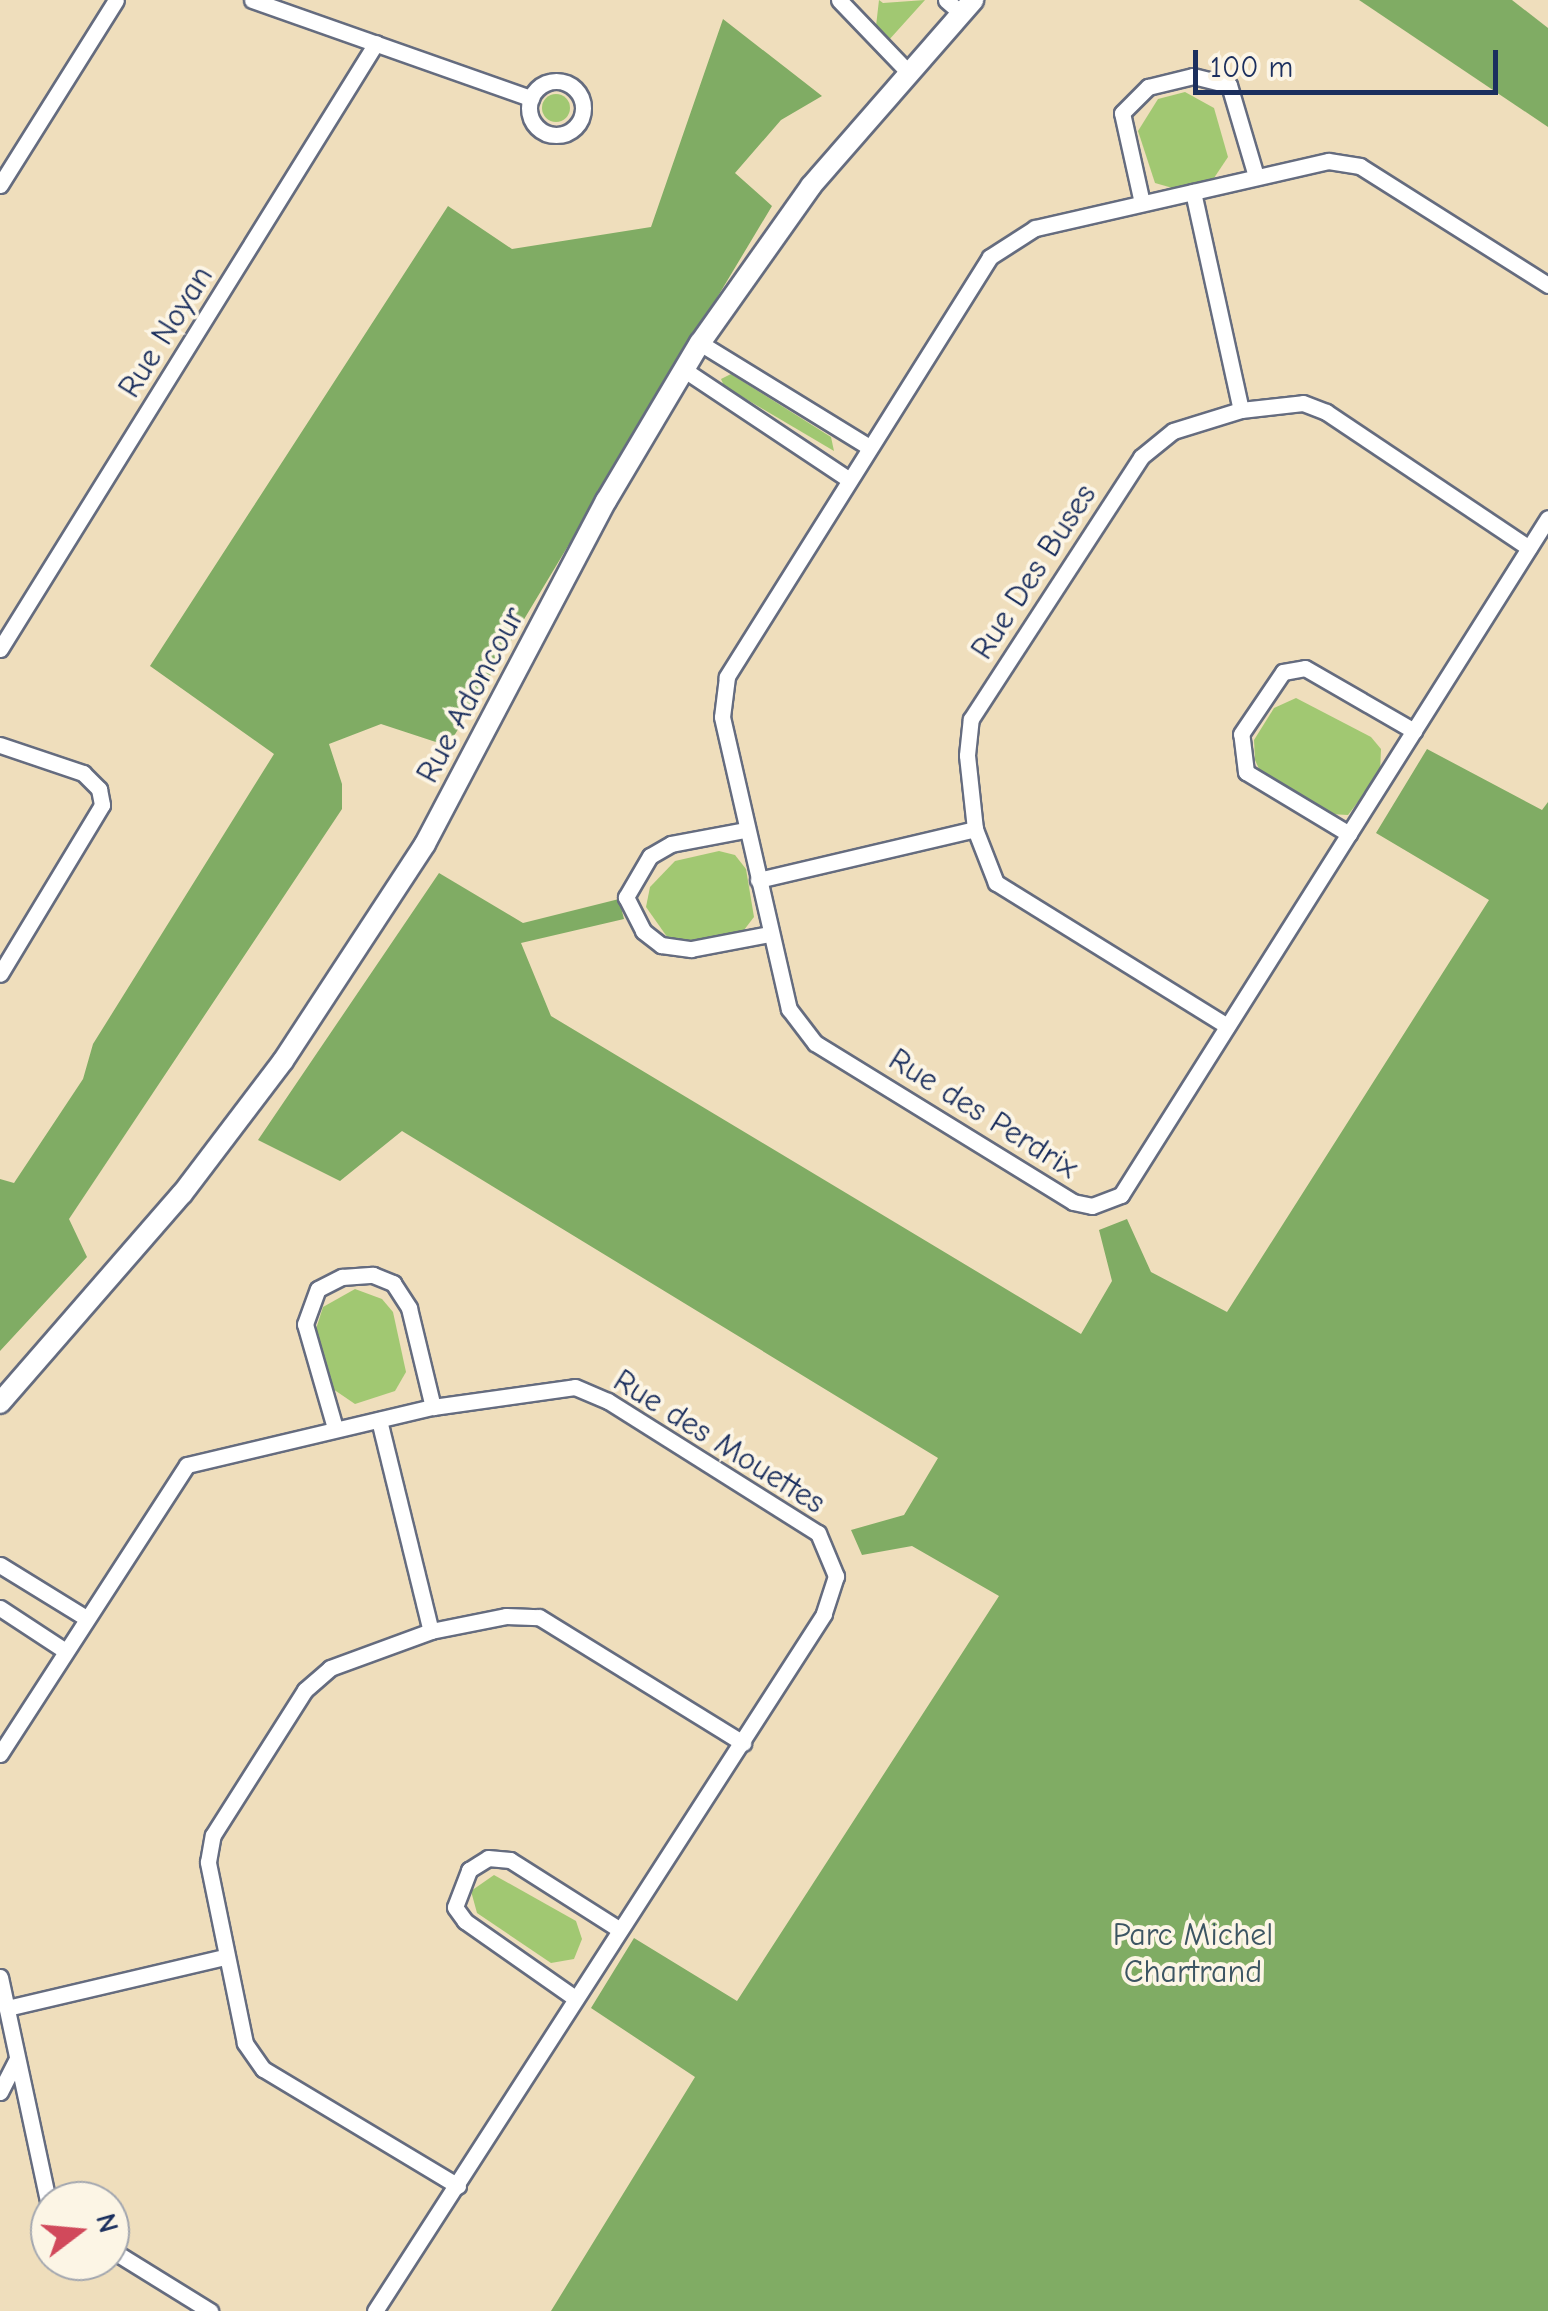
<!DOCTYPE html>
<html>
<head>
<meta charset="utf-8">
<style>
  body { margin:0 }
  #map { position:relative; width:1548px; height:2311px; overflow:hidden; background:#efdebc; font-family:"Comic Neue",sans-serif }
  div>[style] { position:absolute }
  .green>* { inset:0; background:#a1c872 }
  .round { border-radius:50% }
  .forest>* { inset:0; background:#80ac64 }
  .roads { filter:drop-shadow(2px 0 #656c7f) drop-shadow(-2px 0 #656c7f) drop-shadow(0 2px #656c7f) drop-shadow(0 -2px #656c7f) }
  .minor>* { height:15px; margin:-7.5px; padding:0 7.5px; transform-origin:7.5px; border-radius:7.5px; background:#fff }
  .minor>.ring { margin:-7.5px; padding:0; box-sizing:content-box; background:none; border:15px solid #fff; border-radius:50% }
  .tertiary>* { height:20px; margin:-10px; padding:0 10px; transform-origin:10px; border-radius:10px; background:#fff }
  span { translate:-50% -50%; white-space:nowrap; text-align:center; line-height:1.15; -webkit-text-stroke:8px #fcf5e5; paint-order:stroke }
  .street-label { font-size:32px; color:#1b2f5e }
  .park-label { font-size:32px; color:#3c5563 }
  .north { position:absolute; left:30px; top:2181px; width:100px; height:100px; box-sizing:border-box; background:#fcf5e5; border:2px solid #a2a6af; border-radius:50%; rotate:74deg; font-size:28px; font-weight:700; line-height:40px; text-align:center; color:#1b2f5e }
  .north::after { content:''; display:block; margin:auto; width:35px; height:45px; background:#d1495b; clip-path:polygon(50% 0,100% 100%,50% 72%,0 100%) }
  .scale { position:absolute; left:1193px; top:50px; width:305px; height:45px; box-sizing:border-box; border:5px solid #1b2f5e; border-top:0; padding-left:12px; font-size:30px; line-height:35px; white-space:nowrap; color:#1b2f5e; -webkit-text-stroke:8px #fcf5e5; paint-order:stroke }
</style>
</head>
<body>
<div id="map">
  <div class="green">
    <i style="clip-path:polygon(879px 0,883px 3px,925px 0,888px 41px,876px 26px)"></i>
    <i style="clip-path:polygon(1185px 92px,1214px 108px,1228px 157px,1212px 181px,1176px 189px,1155px 183px,1138px 131px,1158px 99px)"></i>
    <i class="round" style="left:542px;top:94px;width:28px;height:28px"></i>
    <i style="clip-path:polygon(731px 374px,831px 437px,834px 451px,724px 386px,721px 379px)"></i>
    <i style="clip-path:polygon(1296px 698px,1371px 737px,1381px 749px,1380px 773px,1348px 815px,1330px 814px,1259px 769px,1255px 760px,1254px 740px,1274px 708px)"></i>
    <i style="clip-path:polygon(719px 851px,735px 855px,746px 869px,754px 917px,744px 930px,691px 945px,670px 941px,646px 907px,650px 887px,675px 861px)"></i>
    <i style="clip-path:polygon(355px 1289px,382px 1299px,393px 1312px,406px 1372px,395px 1391px,355px 1404px,330px 1387px,316px 1329px,323px 1307px)"></i>
    <i style="clip-path:polygon(494px 1875px,576px 1921px,582px 1939px,574px 1959px,551px 1963px,477px 1913px,471px 1891px)"></i>
  </div>
  <div class="forest">
    <i style="clip-path:polygon(1359px 0,1512px 0,1548px 28px,1548px 127px)"></i>
    <i style="clip-path:polygon(723px 19px,822px 96px,781px 120px,735px 173px,772px 206px,448px 746px,381px 724px,329px 744px,342px 784px,342px 809px,69px 1219px,87px 1257px,0 1351px,0 1179px,14px 1183px,83px 1079px,93px 1044px,274px 754px,150px 666px,448px 206px,512px 249px,651px 227px)"></i>
    <i style="clip-path:polygon(1427px 749px,1542px 810px,1548px 802px,1548px 2311px,551px 2311px,695px 2077px,591px 2008px,634px 1938px,737px 2001px,999px 1596px,912px 1546px,862px 1555px,851px 1530px,904px 1515px,938px 1458px,402px 1131px,340px 1181px,258px 1140px,439px 873px,523px 923px,619px 899px,624px 919px,521px 943px,551px 1016px,1081px 1334px,1112px 1281px,1099px 1230px,1127px 1219px,1151px 1272px,1227px 1312px,1489px 900px,1376px 833px)"></i>
  </div>
  <div class="roads">
    <div class="minor">
      <i style="left:252px;top:0;width:296px;rotate:19.4deg"></i>
      <i style="left:839px;top:0;width:101px;rotate:46.2deg"></i>
      <i style="left:946px;top:0;width:20px;rotate:41deg"></i>
      <i class="ring" style="left:529px;top:81px;width:39px;height:39px"></i>
      <i style="left:0;top:185px;width:218px;rotate:-57.9deg"></i>
      <i style="left:1193px;top:192px;width:223px;rotate:77.6deg"></i>
      <i style="left:1142px;top:203px;width:92px;rotate:-102.5deg"></i>
      <i style="left:1122px;top:113px;width:37px;rotate:-45deg"></i>
      <i style="left:1148px;top:87px;width:46px;rotate:-13.7deg"></i>
      <i style="left:1193px;top:76px;width:37px;rotate:14deg"></i>
      <i style="left:1229px;top:85px;width:95px;rotate:73.5deg"></i>
      <i style="left:1548px;top:285px;width:222px;rotate:-147.7deg"></i>
      <i style="left:1360px;top:166px;width:32px;rotate:-171deg"></i>
      <i style="left:1328px;top:161px;width:301px;rotate:167.1deg"></i>
      <i style="left:1035px;top:228px;width:54px;rotate:147.2deg"></i>
      <i style="left:990px;top:257px;width:496px;rotate:122.1deg"></i>
      <i style="left:727px;top:677px;width:40px;rotate:97.1deg"></i>
      <i style="left:722px;top:717px;width:300px;rotate:77.1deg"></i>
      <i style="left:789px;top:1009px;width:43px;rotate:52.6deg"></i>
      <i style="left:815px;top:1043px;width:303px;rotate:31.6deg"></i>
      <i style="left:1073px;top:1202px;width:19px;rotate:12deg"></i>
      <i style="left:1092px;top:1206px;width:31px;rotate:-21deg"></i>
      <i style="left:1121px;top:1195px;width:800px;rotate:-57.76deg"></i>
      <i style="left:700px;top:343px;width:198px;rotate:31.6deg"></i>
      <i style="left:683px;top:369px;width:198px;rotate:33.7deg"></i>
      <i style="left:0;top:649px;width:713px;rotate:-58.18deg"></i>
      <i style="left:0;top:745px;width:88px;rotate:18.6deg"></i>
      <i style="left:83px;top:773px;width:23px;rotate:45deg"></i>
      <i style="left:99px;top:789px;width:16px;rotate:79deg"></i>
      <i style="left:102px;top:805px;width:197px;rotate:121.1deg"></i>
      <i style="left:745px;top:830px;width:75px;rotate:169.3deg"></i>
      <i style="left:671px;top:844px;width:24px;rotate:150deg"></i>
      <i style="left:650px;top:856px;width:48px;rotate:120.3deg"></i>
      <i style="left:626px;top:897px;width:38px;rotate:63deg"></i>
      <i style="left:643px;top:931px;width:23px;rotate:38deg"></i>
      <i style="left:661px;top:945px;width:30px;rotate:8deg"></i>
      <i style="left:691px;top:949px;width:79px;rotate:-10.9deg"></i>
      <i style="left:1349px;top:834px;width:120px;rotate:-149deg"></i>
      <i style="left:1246px;top:772px;width:38px;rotate:-97deg"></i>
      <i style="left:1241px;top:734px;width:75px;rotate:-55.9deg"></i>
      <i style="left:1283px;top:672px;width:22px;rotate:-10deg"></i>
      <i style="left:1305px;top:668px;width:126px;rotate:30deg"></i>
      <i style="left:758px;top:880px;width:223px;rotate:-13.2deg"></i>
      <i style="left:1227px;top:1026px;width:272px;rotate:-148.2deg"></i>
      <i style="left:996px;top:883px;width:58px;rotate:-111.3deg"></i>
      <i style="left:975px;top:829px;width:74px;rotate:-96.2deg"></i>
      <i style="left:967px;top:755px;width:36px;rotate:-84deg"></i>
      <i style="left:971px;top:719px;width:312px;rotate:-57deg"></i>
      <i style="left:1141px;top:457px;width:41px;rotate:-39.1deg"></i>
      <i style="left:1173px;top:431px;width:71px;rotate:-17.2deg"></i>
      <i style="left:1241px;top:410px;width:62px;rotate:-6.4deg"></i>
      <i style="left:1303px;top:403px;width:25px;rotate:21deg"></i>
      <i style="left:1326px;top:412px;width:244px;rotate:33.8deg"></i>
      <i style="left:379px;top:1420px;width:217px;rotate:76.2deg"></i>
      <i style="left:335px;top:1428px;width:108px;rotate:-106.1deg"></i>
      <i style="left:305px;top:1324px;width:37px;rotate:-70deg"></i>
      <i style="left:318px;top:1289px;width:27px;rotate:-27deg"></i>
      <i style="left:342px;top:1277px;width:31px;rotate:-4deg"></i>
      <i style="left:373px;top:1275px;width:22px;rotate:22deg"></i>
      <i style="left:393px;top:1283px;width:30px;rotate:57deg"></i>
      <i style="left:409px;top:1308px;width:102px;rotate:76.4deg"></i>
      <i style="left:0;top:1565px;width:97px;rotate:31.6deg"></i>
      <i style="left:0;top:1608px;width:77px;rotate:33.3deg"></i>
      <i style="left:0;top:1754px;width:344px;rotate:-57.1deg"></i>
      <i style="left:187px;top:1465px;width:253px;rotate:-13.3deg"></i>
      <i style="left:433px;top:1407px;width:143px;rotate:-8deg"></i>
      <i style="left:575px;top:1387px;width:36px;rotate:23deg"></i>
      <i style="left:608px;top:1401px;width:248px;rotate:32.2deg"></i>
      <i style="left:818px;top:1533px;width:47px;rotate:67.3deg"></i>
      <i style="left:836px;top:1576px;width:40px;rotate:108deg"></i>
      <i style="left:824px;top:1614px;width:829px;rotate:122.79deg"></i>
      <i style="left:0;top:1977px;width:239px;rotate:77.9deg"></i>
      <i style="left:572px;top:1996px;width:131px;rotate:-145deg"></i>
      <i style="left:465px;top:1921px;width:17px;rotate:-126deg"></i>
      <i style="left:455px;top:1907px;width:40px;rotate:-69deg"></i>
      <i style="left:469px;top:1870px;width:22px;rotate:-32deg"></i>
      <i style="left:488px;top:1858px;width:22px;rotate:5deg"></i>
      <i style="left:510px;top:1860px;width:127px;rotate:32.4deg"></i>
      <i style="left:7px;top:2008px;width:224px;rotate:-13.2deg"></i>
      <i style="left:0;top:2092px;width:37px;rotate:-63deg"></i>
      <i style="left:458px;top:2186px;width:227px;rotate:-149deg"></i>
      <i style="left:263px;top:2069px;width:32px;rotate:-125deg"></i>
      <i style="left:245px;top:2043px;width:185px;rotate:-101.6deg"></i>
      <i style="left:208px;top:1862px;width:27px;rotate:-80deg"></i>
      <i style="left:213px;top:1835px;width:172px;rotate:-57.6deg"></i>
      <i style="left:305px;top:1690px;width:33px;rotate:-41deg"></i>
      <i style="left:330px;top:1668px;width:108px;rotate:-20.1deg"></i>
      <i style="left:431px;top:1631px;width:76px;rotate:-11.3deg"></i>
      <i style="left:506px;top:1616px;width:33px;rotate:2deg"></i>
      <i style="left:539px;top:1617px;width:240px;rotate:31.7deg"></i>
      <i style="left:110px;top:2249px;width:118px;rotate:31.8deg"></i>
    </div>
    <div class="tertiary">
      <i style="left:0;top:1403px;width:277px;rotate:-49deg"></i>
      <i style="left:182px;top:1194px;width:167px;rotate:-52.8deg"></i>
      <i style="left:283px;top:1061px;width:259px;rotate:-56.8deg"></i>
      <i style="left:425px;top:844px;width:388px;rotate:-62.2deg"></i>
      <i style="left:606px;top:501px;width:184px;rotate:-59.3deg"></i>
      <i style="left:700px;top:343px;width:192px;rotate:-54.7deg"></i>
      <i style="left:811px;top:186px;width:247px;rotate:-48.9deg"></i>
    </div>
  </div>
  <div class="street-label">
    <span style="left:166px;top:332px;rotate:-58deg">Rue Noyan</span>
    <span style="left:1034px;top:572px;rotate:-57deg">Rue Des Buses</span>
    <span style="left:471px;top:695px;rotate:-62deg">Rue Adoncour</span>
    <span style="left:983px;top:1114px;rotate:32deg">Rue des Perdrix</span>
    <span style="left:719px;top:1442px;rotate:32deg">Rue des Mouettes</span>
  </div>
  <div class="park-label">
    <span style="left:1193px;top:1954px">Parc Michel<br>Chartrand</span>
  </div>
  <div class="north">N</div>
  <div class="scale">100 m</div>
</div>
</body>
</html>
